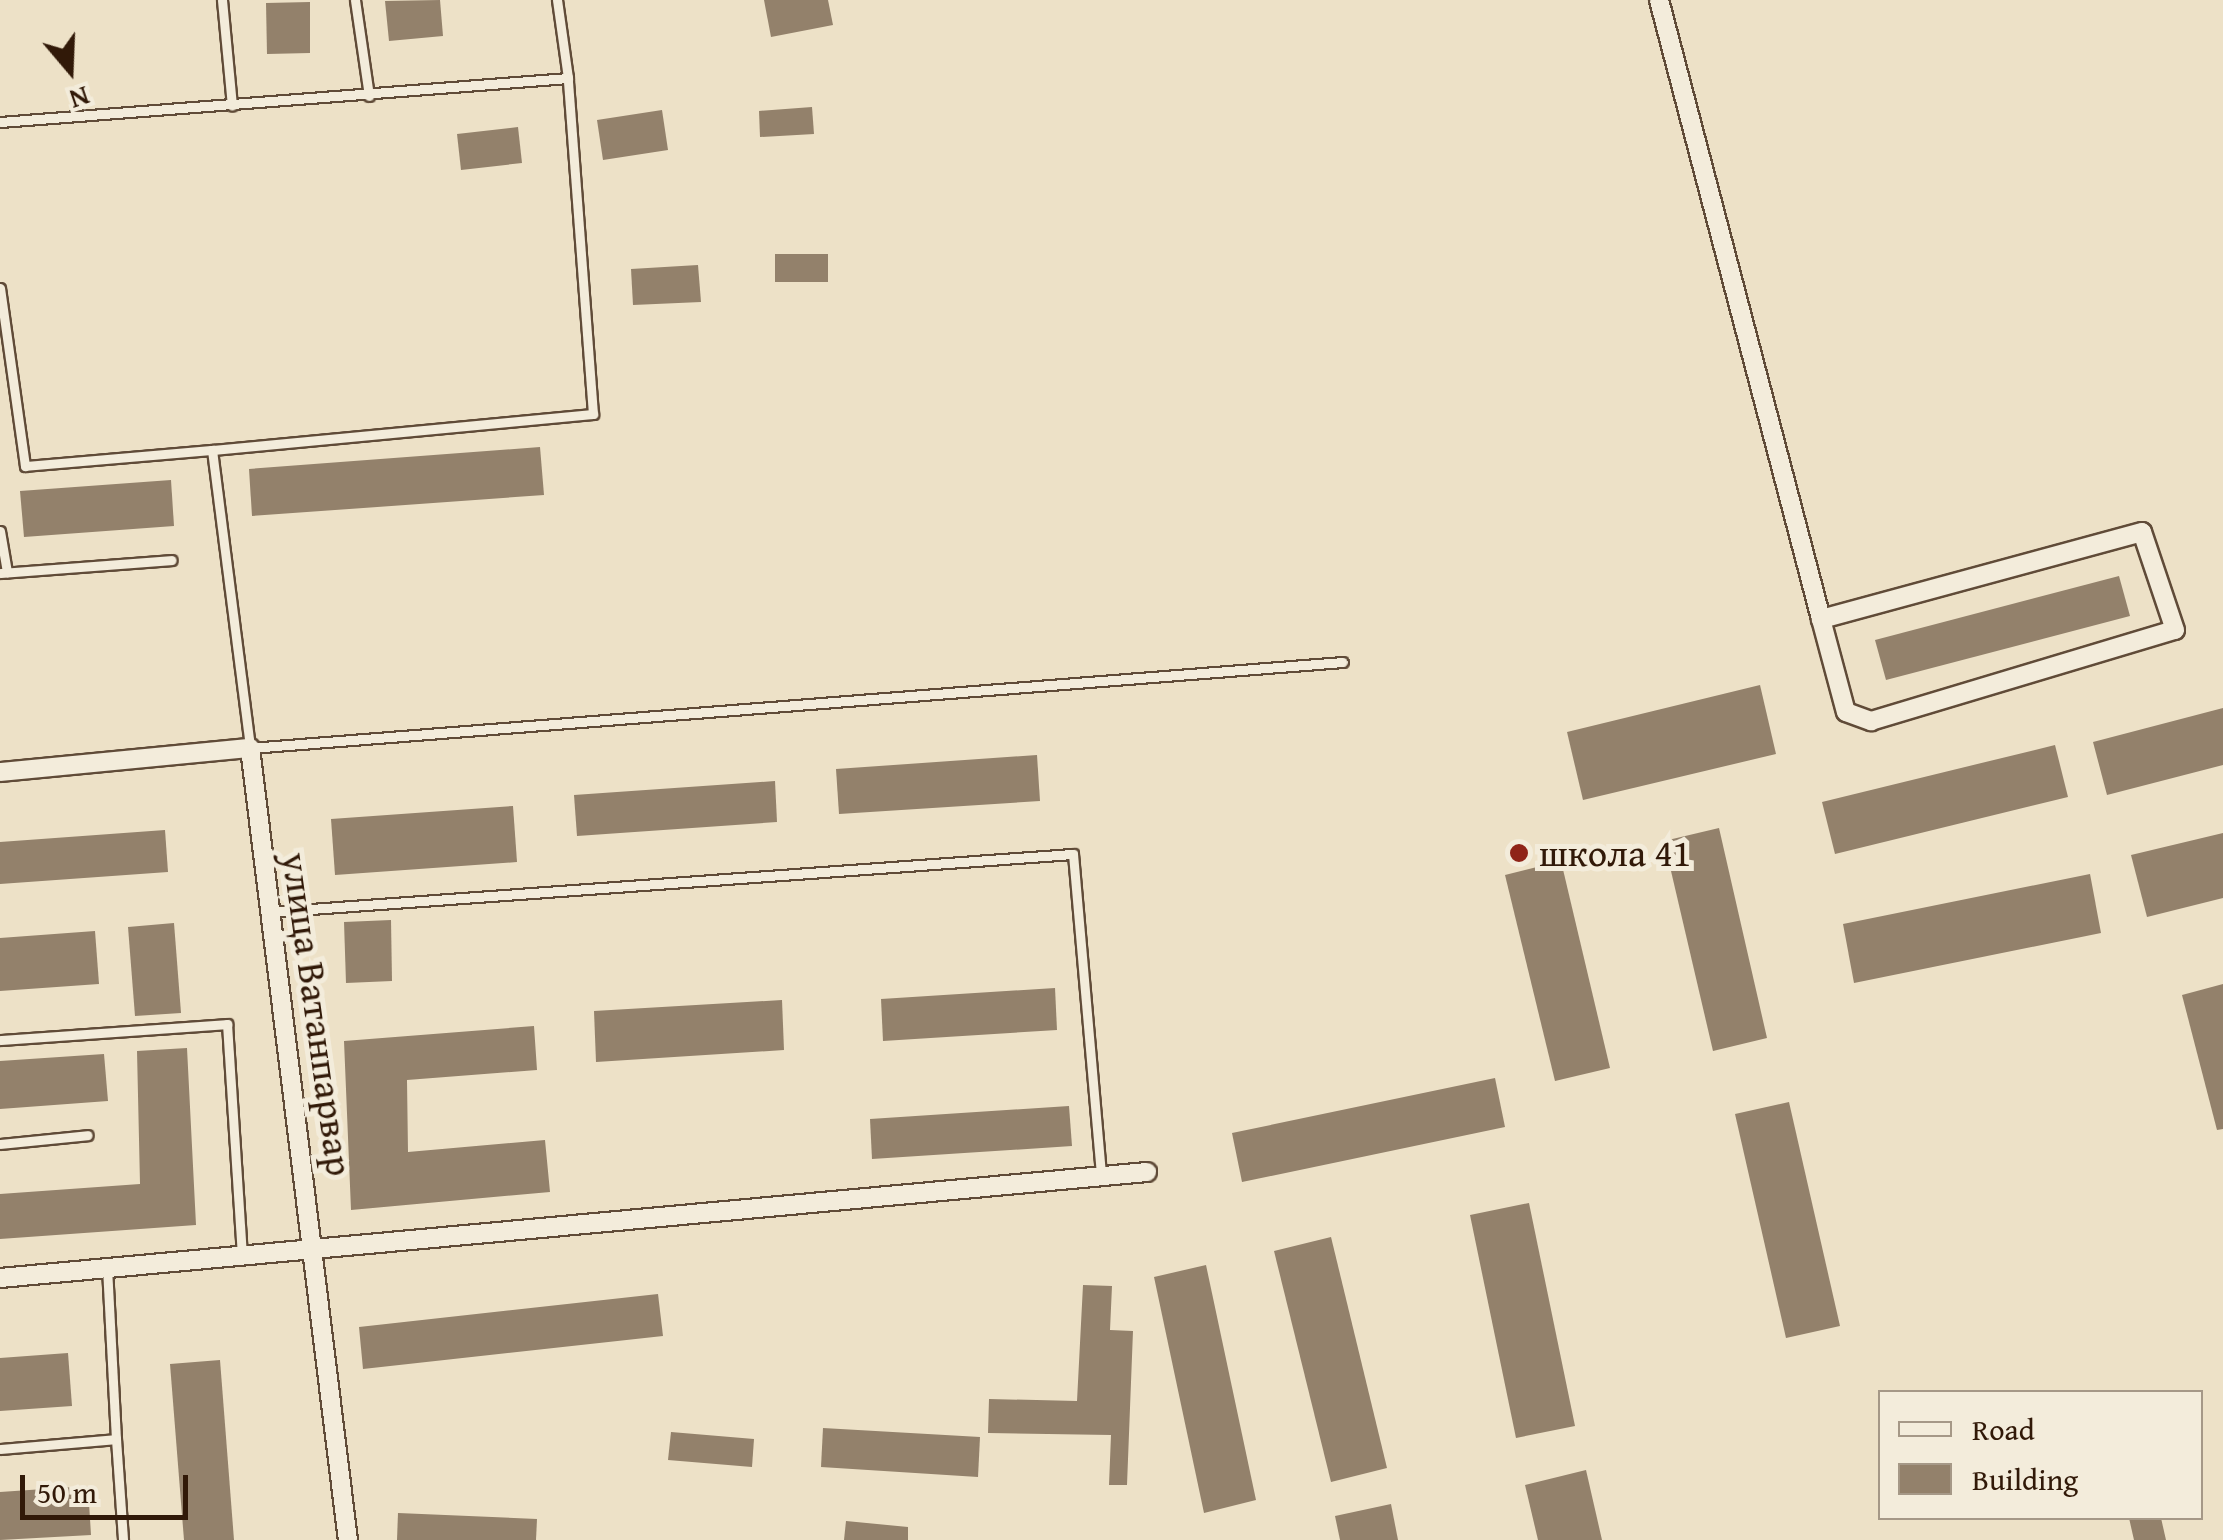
<!DOCTYPE html>
<html>
<head>
<meta charset="utf-8">
<style>
  body { margin:0 }
  #map { position:relative; width:2223px; height:1540px; overflow:hidden; background:#ede1c7; font-family:"Gentium Book Plus",serif }
  div>[style] { position:absolute }
  .building>* { inset:0; background:#93816b }
  .roads { filter:drop-shadow(2px 0 #604b38) drop-shadow(-2px 0 #604b38) drop-shadow(0 2px #604b38) drop-shadow(0 -2px #604b38) }
  .lane>* { height:9px; margin:-4.5px; padding:0 4.5px; transform-origin:4.5px; border-radius:4.5px; background:#f3ecdb }
  .street>* { height:18px; margin:-9px; padding:0 9px; transform-origin:9px; border-radius:9px; background:#f3ecdb }
  .dots>* { width:28px; height:28px; translate:-50% -50%; box-sizing:border-box; border:5px solid #f3ecdb; border-radius:50% }
  span { translate:-50% -50%; white-space:nowrap; text-align:center; line-height:1.15; -webkit-text-stroke:10px #f3ecdb; paint-order:stroke }
  .poi-label { font-size:38px; color:#311908 }
  .left { translate:0 -50%; text-align:left }
  .street-label { font-size:38px; color:#311908 }
  .legend { position:absolute; left:1878px; top:1390px; width:325px; height:130px; box-sizing:border-box; background:#f3ecdb; border:2px solid #a59887; margin:0; padding:12px 18px; list-style:none; font-size:30px; color:#311908 }
  .legend li { display:flex; align-items:center; gap:20px; height:50px }
  .legend b { width:50px; border:2px solid #a59887 }
  .north { position:absolute; left:20px; top:20px; width:100px; height:100px; -webkit-text-stroke:8px #f3ecdb; paint-order:stroke; rotate:161deg; font-size:28px; font-weight:700; line-height:40px; text-align:center; color:#311908 }
  .north::after { content:''; display:block; margin:auto; width:35px; height:45px; background:#311908; clip-path:polygon(50% 0,100% 100%,50% 72%,0 100%) }
  .scale { position:absolute; left:20px; top:1475px; width:168px; height:45px; box-sizing:border-box; border:5px solid #311908; border-top:0; padding-left:12px; font-size:30px; line-height:35px; white-space:nowrap; color:#311908; -webkit-text-stroke:8px #f3ecdb; paint-order:stroke }
</style>
</head>
<body>
<div id="map">
  <div class="building">
    <i style="clip-path:polygon(440px 0,443px 36px,389px 41px,385px 1px)"></i>
    <i style="clip-path:polygon(764px 0,828px 0,833px 25px,771px 37px)"></i>
    <i style="clip-path:polygon(310px 2px,310px 53px,267px 54px,266px 3px)"></i>
    <i style="clip-path:polygon(812px 107px,814px 134px,760px 137px,759px 111px)"></i>
    <i style="clip-path:polygon(662px 110px,668px 150px,603px 160px,597px 120px)"></i>
    <i style="clip-path:polygon(518px 127px,522px 163px,461px 170px,457px 134px)"></i>
    <i style="clip-path:polygon(775px 254px,828px 254px,828px 282px,775px 282px)"></i>
    <i style="clip-path:polygon(698px 265px,701px 302px,633px 305px,631px 269px)"></i>
    <i style="clip-path:polygon(540px 447px,544px 495px,252px 516px,249px 469px)"></i>
    <i style="clip-path:polygon(171px 480px,174px 526px,24px 537px,20px 491px)"></i>
    <i style="clip-path:polygon(2119px 576px,2130px 616px,1886px 680px,1875px 640px)"></i>
    <i style="clip-path:polygon(1760px 685px,1776px 754px,1583px 800px,1567px 732px)"></i>
    <i style="clip-path:polygon(2223px 708px,2223px 765px,2107px 795px,2093px 742px)"></i>
    <i style="clip-path:polygon(2055px 745px,2068px 797px,1835px 854px,1822px 802px)"></i>
    <i style="clip-path:polygon(1037px 755px,1040px 801px,839px 814px,836px 769px)"></i>
    <i style="clip-path:polygon(775px 781px,777px 822px,577px 836px,574px 795px)"></i>
    <i style="clip-path:polygon(513px 806px,517px 862px,335px 875px,331px 819px)"></i>
    <i style="clip-path:polygon(1719px 828px,1767px 1038px,1713px 1051px,1664px 841px)"></i>
    <i style="clip-path:polygon(165px 830px,168px 872px,0 884px,0 842px)"></i>
    <i style="clip-path:polygon(2223px 833px,2223px 898px,2147px 917px,2131px 855px)"></i>
    <i style="clip-path:polygon(1561px 861px,1610px 1068px,1555px 1081px,1505px 875px)"></i>
    <i style="clip-path:polygon(2090px 874px,2101px 933px,1854px 983px,1843px 924px)"></i>
    <i style="clip-path:polygon(391px 920px,392px 981px,346px 983px,344px 922px)"></i>
    <i style="clip-path:polygon(174px 923px,181px 1013px,135px 1016px,128px 927px)"></i>
    <i style="clip-path:polygon(95px 931px,99px 984px,0 991px,0 938px)"></i>
    <i style="clip-path:polygon(2223px 984px,2223px 1129px,2217px 1130px,2182px 995px)"></i>
    <i style="clip-path:polygon(1055px 988px,1057px 1030px,883px 1041px,881px 999px)"></i>
    <i style="clip-path:polygon(782px 1000px,784px 1050px,596px 1062px,594px 1011px)"></i>
    <i style="clip-path:polygon(534px 1026px,537px 1070px,407px 1080px,408px 1152px,545px 1140px,550px 1192px,351px 1210px,344px 1041px)"></i>
    <i style="clip-path:polygon(187px 1048px,196px 1225px,0 1239px,0 1194px,140px 1184px,137px 1051px)"></i>
    <i style="clip-path:polygon(104px 1054px,108px 1101px,0 1109px,0 1061px)"></i>
    <i style="clip-path:polygon(1495px 1078px,1505px 1127px,1242px 1182px,1232px 1133px)"></i>
    <i style="clip-path:polygon(1789px 1102px,1840px 1326px,1786px 1338px,1735px 1114px)"></i>
    <i style="clip-path:polygon(1069px 1106px,1072px 1146px,872px 1159px,870px 1119px)"></i>
    <i style="clip-path:polygon(1529px 1203px,1575px 1426px,1516px 1438px,1470px 1215px)"></i>
    <i style="clip-path:polygon(1331px 1237px,1387px 1468px,1331px 1482px,1274px 1251px)"></i>
    <i style="clip-path:polygon(1206px 1265px,1256px 1500px,1204px 1513px,1154px 1277px)"></i>
    <i style="clip-path:polygon(1083px 1285px,1112px 1286px,1110px 1330px,1133px 1331px,1127px 1485px,1109px 1485px,1111px 1435px,988px 1433px,989px 1399px,1077px 1401px)"></i>
    <i style="clip-path:polygon(658px 1294px,663px 1336px,363px 1369px,359px 1327px)"></i>
    <i style="clip-path:polygon(68px 1353px,72px 1406px,0 1411px,0 1358px)"></i>
    <i style="clip-path:polygon(220px 1360px,234px 1540px,184px 1540px,170px 1364px)"></i>
    <i style="clip-path:polygon(823px 1428px,980px 1437px,978px 1477px,821px 1467px)"></i>
    <i style="clip-path:polygon(671px 1432px,754px 1439px,752px 1467px,668px 1460px)"></i>
    <i style="clip-path:polygon(1586px 1470px,1602px 1540px,1538px 1540px,1525px 1485px)"></i>
    <i style="clip-path:polygon(88px 1486px,91px 1535px,0 1540px,0 1492px)"></i>
    <i style="clip-path:polygon(1391px 1504px,1398px 1540px,1340px 1540px,1335px 1516px)"></i>
    <i style="clip-path:polygon(398px 1513px,537px 1519px,536px 1540px,397px 1540px)"></i>
    <i style="clip-path:polygon(2129px 1518px,2161px 1518px,2166px 1540px,2134px 1540px)"></i>
    <i style="clip-path:polygon(846px 1521px,908px 1527px,908px 1540px,844px 1540px)"></i>
  </div>
  <div class="roads">
    <div class="lane">
      <i style="left:222px;top:0;width:106px;rotate:84.6deg"></i>
      <i style="left:355px;top:0;width:97px;rotate:81.7deg"></i>
      <i style="left:0;top:122px;width:570px;rotate:-4.43deg"></i>
      <i style="left:568px;top:78px;width:79px;rotate:-98deg"></i>
      <i style="left:0;top:288px;width:180px;rotate:82deg"></i>
      <i style="left:25px;top:466px;width:188px;rotate:-4.9deg"></i>
      <i style="left:212px;top:450px;width:300px;rotate:82.7deg"></i>
      <i style="left:250px;top:748px;width:1096px;rotate:-4.5deg"></i>
      <i style="left:212px;top:450px;width:383px;rotate:-5.4deg"></i>
      <i style="left:593px;top:414px;width:337px;rotate:-94.3deg"></i>
      <i style="left:0;top:531px;width:42px;rotate:80.3deg"></i>
      <i style="left:0;top:573px;width:172px;rotate:-4.3deg"></i>
      <i style="left:269px;top:912px;width:806px;rotate:-4.13deg"></i>
      <i style="left:1073px;top:854px;width:323px;rotate:85deg"></i>
      <i style="left:0;top:1040px;width:228px;rotate:-4deg"></i>
      <i style="left:227px;top:1024px;width:231px;rotate:86.3deg"></i>
      <i style="left:0;top:1144px;width:88px;rotate:-5.8deg"></i>
      <i style="left:116px;top:1439px;width:101px;rotate:86deg"></i>
      <i style="left:0;top:1449px;width:116px;rotate:-4.9deg"></i>
      <i style="left:116px;top:1439px;width:171px;rotate:-93deg"></i>
    </div>
    <div class="street">
      <i style="left:1659px;top:0;width:640px;rotate:75.33deg"></i>
      <i style="left:1821px;top:619px;width:96px;rotate:75deg"></i>
      <i style="left:1846px;top:712px;width:27px;rotate:20deg"></i>
      <i style="left:1871px;top:721px;width:317px;rotate:-16.7deg"></i>
      <i style="left:2175px;top:630px;width:103px;rotate:-108.6deg"></i>
      <i style="left:2142px;top:532px;width:333px;rotate:164.8deg"></i>
      <i style="left:0;top:772px;width:251px;rotate:-5.5deg"></i>
      <i style="left:250px;top:748px;width:798px;rotate:82.95deg"></i>
      <i style="left:0;top:1278px;width:1152px;rotate:-5.28deg"></i>
    </div>
  </div>
  <div class="dots">
    <i style="left:1519px;top:853px;background:#8f2418"></i>
  </div>
  <div class="poi-label">
    <span class="left" style="left:1539px;top:853px">школа 41</span>
  </div>
  <div class="street-label">
    <span style="left:318px;top:1014px;rotate:82deg">улица Ватанпарвар</span>
  </div>
  <ul class="legend">
  <li><b style="height:12px;background:#f3ecdb"></b>Road</li>
  <li><b style="height:28px;background:#93816b"></b>Building</li>
  </ul>
  <div class="north">N</div>
  <div class="scale">50 m</div>
</div>
</body>
</html>
